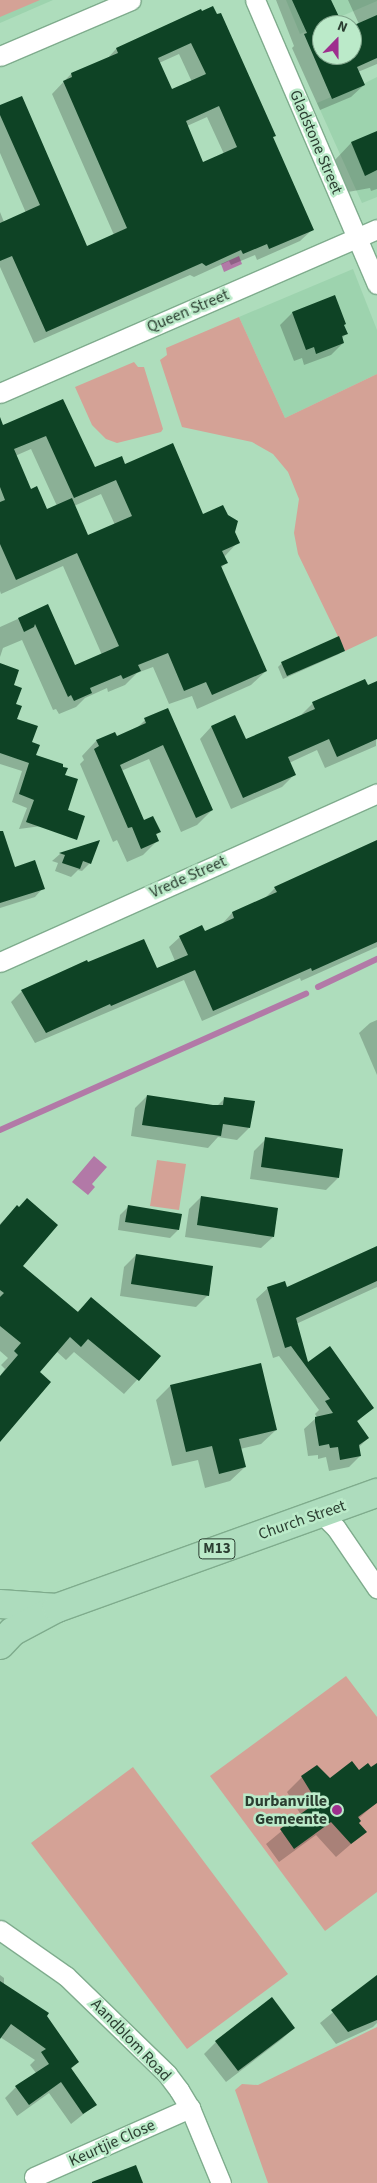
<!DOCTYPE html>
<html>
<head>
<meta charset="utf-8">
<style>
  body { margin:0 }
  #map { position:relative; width:377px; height:2183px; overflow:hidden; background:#aeddbc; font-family:"Source Sans 3",sans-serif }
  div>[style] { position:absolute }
  .built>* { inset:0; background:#9dd3ae }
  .green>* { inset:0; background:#d4a296 }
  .water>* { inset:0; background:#b279a7 }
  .shadow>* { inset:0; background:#0003 }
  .stream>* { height:5.5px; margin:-2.75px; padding:0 2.75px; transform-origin:2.75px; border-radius:2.75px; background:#b279a7 }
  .building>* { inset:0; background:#0e4325 }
  .roads { filter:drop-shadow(1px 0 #7fac8d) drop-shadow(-1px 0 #7fac8d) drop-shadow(0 1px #7fac8d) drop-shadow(0 -1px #7fac8d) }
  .street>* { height:19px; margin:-9.5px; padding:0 9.5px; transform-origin:9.5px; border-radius:9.5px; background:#fff }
  .primary>* { height:28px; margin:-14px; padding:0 14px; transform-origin:14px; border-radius:14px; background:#addcbd }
  .dots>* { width:14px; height:14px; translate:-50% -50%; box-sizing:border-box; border:2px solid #bbeac9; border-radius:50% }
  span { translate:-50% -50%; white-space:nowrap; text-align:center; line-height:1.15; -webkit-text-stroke:5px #bbeac9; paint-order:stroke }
  .shield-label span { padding:1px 4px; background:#bbeac9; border:1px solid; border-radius:4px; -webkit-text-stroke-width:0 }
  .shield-label { font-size:15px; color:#2b3e31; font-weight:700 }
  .street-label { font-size:16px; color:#2b3e31 }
  .poi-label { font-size:16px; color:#2b3e31; font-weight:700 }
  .right { translate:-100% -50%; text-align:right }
  .north { position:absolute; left:312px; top:15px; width:50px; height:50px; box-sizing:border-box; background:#bbeac9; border:1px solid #81a58c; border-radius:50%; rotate:22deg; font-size:14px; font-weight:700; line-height:20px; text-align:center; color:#2b3e31 }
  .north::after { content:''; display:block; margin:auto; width:18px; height:22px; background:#9e2f8e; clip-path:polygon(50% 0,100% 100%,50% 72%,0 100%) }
</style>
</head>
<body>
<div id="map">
  <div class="built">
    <i style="clip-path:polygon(0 0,53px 0,0 23px)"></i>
    <i style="clip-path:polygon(286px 0,377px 0,377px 1px,300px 34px)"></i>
    <i style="clip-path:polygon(377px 77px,377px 197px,362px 203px,317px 103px,331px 97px,333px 99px)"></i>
    <i style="clip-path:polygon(353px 269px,377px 330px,377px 374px,285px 418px,239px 317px)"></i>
  </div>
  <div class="green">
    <i style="clip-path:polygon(0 0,40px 0,0 17px)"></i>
    <i style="clip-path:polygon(239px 317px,285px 418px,377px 374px,377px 636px,345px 651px,298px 554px,294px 533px,299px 499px,288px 472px,273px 454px,252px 442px,182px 427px,160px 360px,167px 355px,166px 348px)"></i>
    <i style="clip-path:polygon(134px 362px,138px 367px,144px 367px,163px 429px,161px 432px,117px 443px,106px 439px,92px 425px,75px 387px)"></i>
    <i style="clip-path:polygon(157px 1160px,186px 1164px,179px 1210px,150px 1206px)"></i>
    <i style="clip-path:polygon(346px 1676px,377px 1717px,377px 1892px,325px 1931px,210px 1776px)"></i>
    <i style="clip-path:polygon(133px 1767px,288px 1974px,187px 2049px,31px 1843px)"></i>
    <i style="clip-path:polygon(377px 2027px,377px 2183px,268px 2183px,235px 2090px,242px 2084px,258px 2085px)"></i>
  </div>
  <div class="water">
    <i style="clip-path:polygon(239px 256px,242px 264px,224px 272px,221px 264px)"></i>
    <i style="clip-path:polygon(94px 1156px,107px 1167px,92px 1184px,95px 1187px,88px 1195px,72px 1182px)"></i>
  </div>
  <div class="shadow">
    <i style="clip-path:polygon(276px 0,331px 0,342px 25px,322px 25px,322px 55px,352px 55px,352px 27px,359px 24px,348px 0,377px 0,377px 64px,358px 72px,364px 85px,351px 97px,320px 110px,292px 48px,294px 46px)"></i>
    <i style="clip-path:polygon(evenodd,200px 10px,272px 138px,312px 230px,300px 241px,257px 260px,255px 255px,231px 265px,229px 261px,194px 277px,190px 275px,34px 343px,0 267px,0 212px,4px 222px,26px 213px,0 153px,0 106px,86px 248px,114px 235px,52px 94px,71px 74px,106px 60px,116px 49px,200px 10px,179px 54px,192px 82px,171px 91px,159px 63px,179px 54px,200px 10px,207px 117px,224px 154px,203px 164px,187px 126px,207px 117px)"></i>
    <i style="clip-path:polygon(377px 132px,377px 189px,371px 191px,370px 188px,348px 192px,334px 161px,351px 143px)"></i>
    <i style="clip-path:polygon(335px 297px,346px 334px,341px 339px,343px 343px,331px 355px,304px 365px,302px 358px,294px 361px,280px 325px,292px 313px)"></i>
    <i style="clip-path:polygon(evenodd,62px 401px,95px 469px,124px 465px,203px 515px,234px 532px,238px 542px,224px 557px,226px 563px,221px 568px,266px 671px,251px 685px,197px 709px,192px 696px,169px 704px,153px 667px,137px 673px,125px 685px,108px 692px,107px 688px,85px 698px,76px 707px,59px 714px,56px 709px,53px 710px,22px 640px,3px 648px,0 657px,0 627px,31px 613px,75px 667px,102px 655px,63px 566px,1px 594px,0 591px,0 428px,62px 401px,31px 449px,57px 506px,47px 510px,30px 490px,15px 456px,31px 449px,62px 401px,101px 494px,115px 525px,88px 537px,74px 506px,101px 494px)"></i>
    <i style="clip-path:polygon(343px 650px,339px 654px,283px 679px,278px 667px,282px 663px)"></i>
    <i style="clip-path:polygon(0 664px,6px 716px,31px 743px,35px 756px,64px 776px,56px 824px,19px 829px,27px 808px,12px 802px,22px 771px,0 764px)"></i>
    <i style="clip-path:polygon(377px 683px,376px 746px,325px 768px,317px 750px,289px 763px,294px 775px,282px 787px,231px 809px,200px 739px,211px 727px,235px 717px,245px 741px,301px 715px,313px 703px)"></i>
    <i style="clip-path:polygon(145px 720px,212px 810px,197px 825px,181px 832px,149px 759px,121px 771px,144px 821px,159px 832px,155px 836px,157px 841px,143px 855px,127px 862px,117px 840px,113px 842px,80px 764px,84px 760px,82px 756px,96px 741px,114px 733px,116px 737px,136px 729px)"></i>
    <i style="clip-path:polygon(98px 841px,90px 863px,82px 871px,78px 870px,71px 877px,55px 871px,58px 863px,52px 861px,60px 854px)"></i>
    <i style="clip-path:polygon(377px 842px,377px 947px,301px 981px,300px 978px,202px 1021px,184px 980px,35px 1043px,11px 1002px,22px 991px,88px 964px,156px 969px,175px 961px,169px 947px,180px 937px,205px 933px,222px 924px,232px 913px,264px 899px,275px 888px)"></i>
    <i style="clip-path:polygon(0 853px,14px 868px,43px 888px,35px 897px,0 908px)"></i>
    <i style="clip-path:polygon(377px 1020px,377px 1075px,359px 1033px,370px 1023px)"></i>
    <i style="clip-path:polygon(147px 1096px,217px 1106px,225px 1098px,249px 1128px,237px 1140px,218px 1137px,208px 1148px,131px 1136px,135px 1108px)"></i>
    <i style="clip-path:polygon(266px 1139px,338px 1178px,326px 1190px,250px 1179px,254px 1151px)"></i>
    <i style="clip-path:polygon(201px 1197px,273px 1237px,261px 1248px,185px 1237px,189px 1209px)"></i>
    <i style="clip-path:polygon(17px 1206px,22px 1267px,76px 1313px,91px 1299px,159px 1356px,124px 1394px,74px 1352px,66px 1360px,56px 1351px,38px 1372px,0 1440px,0 1376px,5px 1369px,1px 1365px,8px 1358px,0 1351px,0 1224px)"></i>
    <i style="clip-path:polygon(128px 1207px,178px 1230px,170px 1238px,118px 1230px,120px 1215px)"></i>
    <i style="clip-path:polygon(377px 1247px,377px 1287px,296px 1324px,308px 1364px,372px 1408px,357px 1422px,368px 1438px,359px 1447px,360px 1456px,349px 1467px,329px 1471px,326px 1457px,318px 1459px,318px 1455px,308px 1456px,304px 1429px,317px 1417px,315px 1414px,319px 1410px,279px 1356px,273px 1358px,256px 1299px,268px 1288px,286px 1289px)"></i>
    <i style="clip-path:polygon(136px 1255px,208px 1295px,196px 1307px,120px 1296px,124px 1267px)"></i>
    <i style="clip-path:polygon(170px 1386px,276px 1430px,261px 1444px,240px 1449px,245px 1467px,230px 1481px,205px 1488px,198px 1460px,172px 1466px,156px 1400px)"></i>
    <i style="clip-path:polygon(377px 1764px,377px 1802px,358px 1819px,358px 1823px,365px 1832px,336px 1857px,316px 1835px,279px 1862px,266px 1844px,301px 1815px,287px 1792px,302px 1777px,329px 1779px,371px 1769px)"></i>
    <i style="clip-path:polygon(0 1975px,4px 1978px,4px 1985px,45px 2016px,78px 2062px,70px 2070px,95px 2105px,71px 2124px,49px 2093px,17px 2116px,5px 2098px,16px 2087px,36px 2073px,30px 2065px,35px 2060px,0 2037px)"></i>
    <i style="clip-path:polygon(377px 1976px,377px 2023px,373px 2027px,336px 2044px,320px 2023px)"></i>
    <i style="clip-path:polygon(294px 2028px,282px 2039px,226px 2082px,204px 2054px,216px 2042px)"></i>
  </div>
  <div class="stream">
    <i style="left:318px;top:987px;width:65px;rotate:-25.4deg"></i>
    <i style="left:0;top:1130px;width:335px;rotate:-24deg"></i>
  </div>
  <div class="building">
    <i style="clip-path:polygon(292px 0,331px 0,343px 25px,322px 25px,322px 55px,352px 55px,352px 26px,377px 15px,377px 58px,357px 67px,365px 85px,332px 99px,304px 34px,307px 33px)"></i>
    <i style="clip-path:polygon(evenodd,213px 6px,217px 14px,221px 13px,276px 136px,273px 137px,314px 230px,269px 249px,267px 244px,243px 254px,241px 250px,206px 266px,202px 263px,46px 332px,12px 256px,0 261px,0 223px,40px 205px,0 115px,0 105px,22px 96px,87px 246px,127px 228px,63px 81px,72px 77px,71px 73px,118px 53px,116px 48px,201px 9px,202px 11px,213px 6px,191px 43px,206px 74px,172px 89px,158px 58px,191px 43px,213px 6px,219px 106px,237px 147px,203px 162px,186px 121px,219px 106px)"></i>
    <i style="clip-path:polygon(377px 131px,377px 170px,365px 176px,351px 142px)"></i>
    <i style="clip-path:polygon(335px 295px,346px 324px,344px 325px,348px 334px,342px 336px,344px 343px,316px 354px,314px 347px,306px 350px,292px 312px)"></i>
    <i style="clip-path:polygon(evenodd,63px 399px,95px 467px,122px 456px,125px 464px,173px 443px,203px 514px,223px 505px,228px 515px,238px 521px,235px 532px,240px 543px,222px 551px,228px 563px,221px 566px,267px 671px,212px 695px,206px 682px,184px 691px,168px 653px,138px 665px,141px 671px,123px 679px,121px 675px,90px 688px,92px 693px,74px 701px,71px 695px,68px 697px,35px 624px,34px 627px,24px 632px,18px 618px,48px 604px,75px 665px,119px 646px,77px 553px,16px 580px,0 544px,0 502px,5px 500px,0 487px,0 417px,3px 425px,63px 399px,46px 436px,74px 498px,116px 480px,132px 516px,88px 535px,72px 498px,47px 509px,37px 486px,31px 489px,14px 449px,46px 436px)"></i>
    <i style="clip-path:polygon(339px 636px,345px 651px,287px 676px,281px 662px)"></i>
    <i style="clip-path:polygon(0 663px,19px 670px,14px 685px,22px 688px,16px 704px,22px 706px,17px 719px,38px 726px,32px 742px,40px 745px,36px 755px,63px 764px,63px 767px,68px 768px,65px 775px,78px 779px,68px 810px,85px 816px,77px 840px,26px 822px,34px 800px,19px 794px,29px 763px,0 753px)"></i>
    <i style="clip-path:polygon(365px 679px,368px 685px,377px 681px,377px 739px,337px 757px,329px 739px,288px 757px,296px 775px,243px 798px,211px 726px,235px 715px,246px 739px,315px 709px,312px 702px)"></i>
    <i style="clip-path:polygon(168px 708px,213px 810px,196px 818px,163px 745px,120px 765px,144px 820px,153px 816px,161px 832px,156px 834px,159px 841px,141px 849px,132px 827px,128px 828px,94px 749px,99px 746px,96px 740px,115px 732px,117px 736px,146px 723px,144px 718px)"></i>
    <i style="clip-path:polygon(0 831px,3px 831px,15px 867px,35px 860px,45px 889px,0 903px)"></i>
    <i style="clip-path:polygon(100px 840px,91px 864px,83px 861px,80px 869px,62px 863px,65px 855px,59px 853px)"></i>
    <i style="clip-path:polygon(377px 840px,377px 942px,312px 971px,311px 968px,213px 1011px,195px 970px,111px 1006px,110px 1004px,46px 1033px,21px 990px,87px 960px,88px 962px,144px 939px,157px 968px,188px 955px,179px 936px,202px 925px,205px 931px,234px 918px,232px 912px,277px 892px,274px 887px)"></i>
    <i style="clip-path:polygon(147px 1095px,213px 1105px,223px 1105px,224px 1097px,255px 1101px,250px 1128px,223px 1124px,221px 1136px,142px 1125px)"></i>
    <i style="clip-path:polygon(265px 1137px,343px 1149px,339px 1178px,261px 1167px)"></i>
    <i style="clip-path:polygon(201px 1196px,278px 1208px,274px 1237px,197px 1225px)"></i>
    <i style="clip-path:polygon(27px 1198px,58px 1225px,23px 1266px,78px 1312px,91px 1297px,161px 1356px,139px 1381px,88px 1339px,81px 1347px,70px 1337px,40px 1372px,51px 1382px,0 1442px,0 1376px,18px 1355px,14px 1351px,21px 1343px,0 1326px,0 1297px,4px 1293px,0 1290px,0 1225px,17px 1205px,19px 1207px)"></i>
    <i style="clip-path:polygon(128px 1205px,182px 1214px,179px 1230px,125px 1222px)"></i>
    <i style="clip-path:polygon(377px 1246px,377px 1281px,296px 1318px,308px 1362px,330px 1346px,374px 1408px,357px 1421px,369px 1438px,359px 1445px,361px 1456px,340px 1460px,338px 1447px,330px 1448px,329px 1444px,319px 1446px,315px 1422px,315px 1417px,333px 1413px,325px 1401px,330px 1399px,291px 1346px,285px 1348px,267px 1287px,285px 1281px,287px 1287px)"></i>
    <i style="clip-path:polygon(136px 1254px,213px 1266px,209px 1296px,131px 1284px)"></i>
    <i style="clip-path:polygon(261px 1363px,277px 1430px,239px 1439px,246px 1467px,219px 1474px,212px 1446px,186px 1452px,170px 1385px)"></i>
    <i style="clip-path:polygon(352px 1761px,359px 1770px,368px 1763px,371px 1767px,377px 1763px,377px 1803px,358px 1817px,361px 1821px,359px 1823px,367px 1832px,351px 1844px,331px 1822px,294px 1849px,280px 1829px,317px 1802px,301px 1776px,317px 1765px,330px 1778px)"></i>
    <i style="clip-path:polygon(377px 1975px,377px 2020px,348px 2032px,331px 2010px)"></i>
    <i style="clip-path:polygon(0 1981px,49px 2013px,47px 2016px,79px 2062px,71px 2068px,97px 2105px,83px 2114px,61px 2082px,29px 2105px,15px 2086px,49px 2064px,41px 2052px,46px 2049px,11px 2024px,0 2039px)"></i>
    <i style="clip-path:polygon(272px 1997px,295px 2028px,238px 2071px,215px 2041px)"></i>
    <i style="clip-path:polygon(136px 2165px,143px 2183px,92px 2183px,92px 2182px)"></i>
  </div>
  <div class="roads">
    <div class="street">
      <i style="left:255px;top:0;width:309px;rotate:66.8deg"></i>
      <i style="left:0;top:56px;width:142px;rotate:-23.1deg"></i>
      <i style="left:0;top:393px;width:411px;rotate:-23.5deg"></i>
      <i style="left:0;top:962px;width:413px;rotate:-24.1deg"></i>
      <i style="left:321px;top:1513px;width:21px;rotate:45deg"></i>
      <i style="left:336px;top:1528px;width:73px;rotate:55.7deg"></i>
      <i style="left:0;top:1930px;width:80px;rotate:34.9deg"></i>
      <i style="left:66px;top:1976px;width:141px;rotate:44.1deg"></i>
      <i style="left:167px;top:2074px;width:20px;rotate:53deg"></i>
      <i style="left:179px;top:2090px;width:21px;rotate:59deg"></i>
      <i style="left:190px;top:2108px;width:81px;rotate:67.5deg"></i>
      <i style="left:34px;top:2177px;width:171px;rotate:-23.9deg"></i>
    </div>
    <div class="primary">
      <i style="left:0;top:1604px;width:57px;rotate:4deg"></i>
      <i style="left:0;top:1645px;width:18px;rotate:-47deg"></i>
      <i style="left:12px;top:1632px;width:51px;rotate:-28.1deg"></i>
      <i style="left:57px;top:1608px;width:340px;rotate:-19.8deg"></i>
    </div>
  </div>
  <div class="dots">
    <i style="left:337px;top:1810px;background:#9e2f8e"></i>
  </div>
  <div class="shield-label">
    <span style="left:217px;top:1549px">M13</span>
  </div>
  <div class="street-label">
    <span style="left:316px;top:142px;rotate:67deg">Gladstone Street</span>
    <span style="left:188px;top:311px;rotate:-23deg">Queen Street</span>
    <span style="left:188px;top:877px;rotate:-24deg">Vrede Street</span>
    <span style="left:302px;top:1520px;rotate:-19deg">Church Street</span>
    <span style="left:131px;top:2040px;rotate:46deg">Aandblom Road</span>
    <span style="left:112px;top:2143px;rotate:-24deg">Keurtjie Close</span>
  </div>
  <div class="poi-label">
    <span class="right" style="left:327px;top:1810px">Durbanville<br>Gemeente</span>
  </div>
  <div class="north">N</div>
</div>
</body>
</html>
